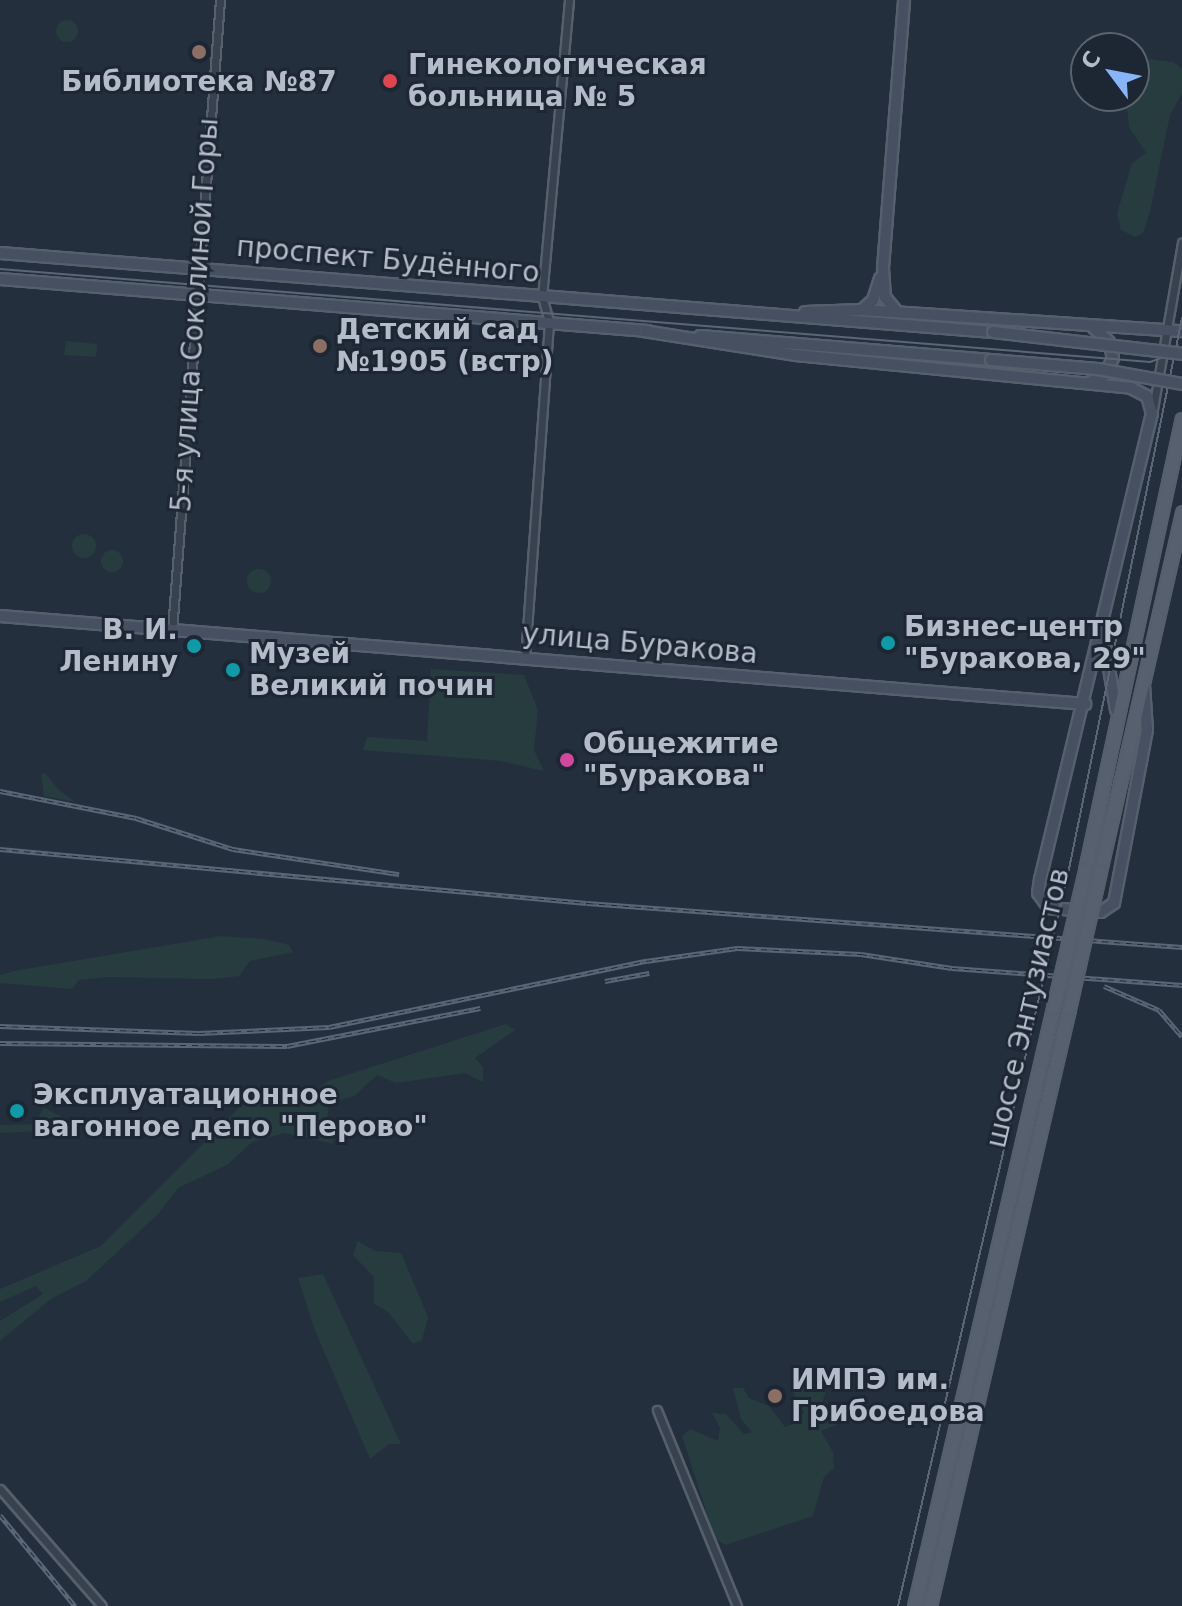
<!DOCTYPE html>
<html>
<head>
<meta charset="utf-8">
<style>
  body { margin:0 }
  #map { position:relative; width:1182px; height:1606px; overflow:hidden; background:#242f3e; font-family:"DejaVu Sans",sans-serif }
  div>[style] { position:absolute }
  .green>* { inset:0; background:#263c3f }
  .round { border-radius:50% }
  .roads { filter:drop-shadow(2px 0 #565f6c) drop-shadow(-2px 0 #565f6c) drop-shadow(0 2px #565f6c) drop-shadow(0 -2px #565f6c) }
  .street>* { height:7px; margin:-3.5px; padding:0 3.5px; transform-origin:3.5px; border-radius:3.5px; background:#38414e }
  .secondary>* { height:10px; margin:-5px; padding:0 5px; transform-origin:5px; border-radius:5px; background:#465061 }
  .primary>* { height:11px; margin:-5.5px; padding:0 5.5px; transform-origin:5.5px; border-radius:5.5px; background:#56606e }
  .tram>* { height:2px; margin:-1px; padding:0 1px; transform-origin:1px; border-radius:1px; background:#5a6575 }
  .rail>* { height:5px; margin-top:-2.5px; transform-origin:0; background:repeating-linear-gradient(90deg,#1d2633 0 6px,#5a6575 0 12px); box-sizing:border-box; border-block:2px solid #5a6575 }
  .bridges { filter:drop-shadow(2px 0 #565f6c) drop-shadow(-2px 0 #565f6c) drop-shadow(0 2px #565f6c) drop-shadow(0 -2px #565f6c) }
  .secondary-bridge>* { height:10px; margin:-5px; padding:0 5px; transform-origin:5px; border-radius:5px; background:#465061 }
  .primary-bridge>* { height:11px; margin:-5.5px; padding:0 5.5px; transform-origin:5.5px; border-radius:5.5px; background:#56606e }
  .dots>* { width:22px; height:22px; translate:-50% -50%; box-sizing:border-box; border:4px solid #1d2633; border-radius:50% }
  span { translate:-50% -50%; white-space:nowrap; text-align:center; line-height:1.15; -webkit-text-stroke:6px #1d2633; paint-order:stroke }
  .poi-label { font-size:28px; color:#b4bcc9; font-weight:700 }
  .left { translate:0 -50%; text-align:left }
  .right { translate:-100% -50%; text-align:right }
  .street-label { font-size:28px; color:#b4bcc9 }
  .north { position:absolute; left:1070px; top:32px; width:80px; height:80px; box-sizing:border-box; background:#1d2633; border:2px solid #59626f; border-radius:50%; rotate:302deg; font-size:22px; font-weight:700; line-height:32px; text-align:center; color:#b4bcc9 }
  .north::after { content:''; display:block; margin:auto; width:28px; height:36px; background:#8ab4f8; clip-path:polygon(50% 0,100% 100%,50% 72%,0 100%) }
</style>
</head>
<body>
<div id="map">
  <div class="green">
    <i class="round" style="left:56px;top:20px;width:22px;height:22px"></i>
    <i style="clip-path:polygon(1134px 57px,1173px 62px,1182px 69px,1182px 93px,1170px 115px,1150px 212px,1143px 233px,1135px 237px,1121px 230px,1117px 213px,1132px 163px,1146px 153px,1129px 127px,1126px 98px,1134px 96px)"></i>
    <i style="clip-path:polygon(66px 341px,97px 344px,96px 357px,64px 355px)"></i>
    <i class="round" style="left:72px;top:534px;width:24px;height:24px"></i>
    <i class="round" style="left:101px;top:550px;width:22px;height:22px"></i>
    <i class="round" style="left:247px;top:569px;width:24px;height:24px"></i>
    <i style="clip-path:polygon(431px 669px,524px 675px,538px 710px,534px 750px,544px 771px,501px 761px,363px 750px,367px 737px,427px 741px)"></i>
    <i style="clip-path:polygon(45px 773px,58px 789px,75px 802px,44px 796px,41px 774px)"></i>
    <i style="clip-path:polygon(221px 936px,264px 939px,289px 945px,293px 952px,250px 961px,239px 976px,211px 979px,108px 977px,79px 980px,72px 989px,0 983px,0 975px,14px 971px)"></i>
    <i style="clip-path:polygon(506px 1024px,515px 1030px,475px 1058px,483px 1067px,483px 1082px,465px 1073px,396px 1083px,377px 1075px,354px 1096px,329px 1103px,327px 1123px,334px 1132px,333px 1144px,285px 1133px,252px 1142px,227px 1165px,178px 1188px,158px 1214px,86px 1281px,51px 1299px,0 1341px,0 1321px,43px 1294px,36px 1286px,0 1302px,0 1289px,101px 1246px,244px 1103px,277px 1098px,302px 1101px,328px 1081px)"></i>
    <i style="clip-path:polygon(44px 1108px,67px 1119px,66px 1130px,0 1133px,0 1125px,34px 1124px)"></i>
    <i style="clip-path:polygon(358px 1241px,375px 1251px,401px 1253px,428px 1317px,422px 1340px,413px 1344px,388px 1312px,374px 1304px,374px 1277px,353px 1255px)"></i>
    <i style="clip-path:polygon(323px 1274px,401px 1444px,389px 1444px,370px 1459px,314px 1328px,298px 1278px)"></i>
    <i style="clip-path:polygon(806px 1373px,826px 1390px,820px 1411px,837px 1425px,821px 1431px,833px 1452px,834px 1468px,824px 1477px,813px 1516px,726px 1545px,715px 1539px,682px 1436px,690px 1429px,718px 1441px,720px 1428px,712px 1413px,726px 1414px,744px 1434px,752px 1432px,741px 1419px,733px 1388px,743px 1388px,749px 1398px,769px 1406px,785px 1427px,794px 1424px,804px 1412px,793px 1392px,795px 1375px)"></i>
  </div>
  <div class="roads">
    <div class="street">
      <i style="left:1153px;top:409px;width:169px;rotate:-80.1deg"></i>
      <i style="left:172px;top:631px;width:633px;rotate:-85.65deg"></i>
      <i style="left:525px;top:658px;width:338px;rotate:-85.9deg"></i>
      <i style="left:549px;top:321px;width:25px;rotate:-106deg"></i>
      <i style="left:542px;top:297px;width:298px;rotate:-84.8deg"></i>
      <i style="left:657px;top:1410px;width:212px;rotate:67.8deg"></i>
      <i style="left:0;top:1489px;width:155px;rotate:48.9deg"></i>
    </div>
    <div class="secondary">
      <i style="left:0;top:253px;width:996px;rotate:4.55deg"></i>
      <i style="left:0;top:279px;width:650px;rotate:4.59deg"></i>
      <i style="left:862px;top:310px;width:15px;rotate:-42deg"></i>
      <i style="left:873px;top:300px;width:23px;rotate:-72deg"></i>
      <i style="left:805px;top:312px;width:57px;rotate:-2deg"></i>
      <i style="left:862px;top:310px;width:321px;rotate:3.8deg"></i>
      <i style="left:897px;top:312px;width:19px;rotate:-129deg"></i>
      <i style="left:885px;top:297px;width:29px;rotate:-94deg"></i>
      <i style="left:883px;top:268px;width:269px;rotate:-85.5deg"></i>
      <i style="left:644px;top:331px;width:154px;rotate:9deg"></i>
      <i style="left:796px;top:355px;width:337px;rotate:5.6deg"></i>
      <i style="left:1131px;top:388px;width:18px;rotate:27deg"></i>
      <i style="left:1147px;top:396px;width:18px;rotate:74deg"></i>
      <i style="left:1152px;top:413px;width:479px;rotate:103.5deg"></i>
      <i style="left:1040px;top:879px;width:14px;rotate:98deg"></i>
      <i style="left:1038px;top:893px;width:19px;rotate:54deg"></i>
      <i style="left:1049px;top:908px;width:52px;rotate:4.4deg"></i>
      <i style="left:1101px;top:912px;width:16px;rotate:-35deg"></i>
      <i style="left:1114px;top:903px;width:176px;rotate:-79.2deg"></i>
      <i style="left:1147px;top:730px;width:45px;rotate:-93.8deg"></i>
      <i style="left:700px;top:336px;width:292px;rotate:4.7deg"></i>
      <i style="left:1090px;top:382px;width:17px;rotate:-25deg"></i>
      <i style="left:1105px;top:375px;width:19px;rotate:-65deg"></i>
      <i style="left:1113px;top:358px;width:16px;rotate:-104deg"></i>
      <i style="left:1109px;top:342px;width:22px;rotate:-137deg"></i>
      <i style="left:0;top:616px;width:1089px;rotate:4.64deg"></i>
      <i style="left:1104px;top:639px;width:72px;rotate:80.4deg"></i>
    </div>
    <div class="primary">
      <i style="left:1085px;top:870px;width:461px;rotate:-77.9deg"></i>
      <i style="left:1100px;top:871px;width:368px;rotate:-77.1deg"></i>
      <i style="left:914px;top:1606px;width:614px;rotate:-76.91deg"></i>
      <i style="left:930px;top:1606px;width:613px;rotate:-76.89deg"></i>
    </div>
  </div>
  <div class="tram">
    <i style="left:0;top:269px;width:1154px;rotate:4.62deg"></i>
    <i style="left:1150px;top:362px;width:20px;rotate:-20deg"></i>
    <i style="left:1169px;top:355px;width:13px;rotate:-48deg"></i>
    <i style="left:898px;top:1606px;width:757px;rotate:-76.94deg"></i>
    <i style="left:1069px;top:869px;width:562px;rotate:-78.41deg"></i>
  </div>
  <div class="rail">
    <i style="left:0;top:791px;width:139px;rotate:11.2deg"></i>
    <i style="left:136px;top:818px;width:102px;rotate:17.7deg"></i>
    <i style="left:233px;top:849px;width:168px;rotate:8.6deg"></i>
    <i style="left:0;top:849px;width:589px;rotate:5.26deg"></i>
    <i style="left:587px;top:903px;width:597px;rotate:4.23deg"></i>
    <i style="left:605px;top:981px;width:45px;rotate:-10.3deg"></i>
    <i style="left:1104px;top:986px;width:60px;rotate:23.6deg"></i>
    <i style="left:1159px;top:1010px;width:35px;rotate:49deg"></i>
    <i style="left:0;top:1026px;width:199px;rotate:2deg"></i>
    <i style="left:199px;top:1033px;width:130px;rotate:-2.6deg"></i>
    <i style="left:329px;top:1027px;width:324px;rotate:-11.8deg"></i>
    <i style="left:646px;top:961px;width:92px;rotate:-8.1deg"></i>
    <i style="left:737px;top:948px;width:124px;rotate:2.8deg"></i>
    <i style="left:861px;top:954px;width:92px;rotate:8.7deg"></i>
    <i style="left:952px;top:968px;width:231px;rotate:4.2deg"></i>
    <i style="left:0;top:1043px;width:287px;rotate:0.6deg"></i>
    <i style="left:287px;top:1046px;width:197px;rotate:-11.1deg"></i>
    <i style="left:0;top:1515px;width:118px;rotate:50.5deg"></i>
  </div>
  <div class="bridges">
    <div class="secondary-bridge">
      <i style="left:993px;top:332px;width:190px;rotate:6.6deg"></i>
      <i style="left:991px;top:360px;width:107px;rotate:4.8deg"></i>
      <i style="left:1098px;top:369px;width:85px;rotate:10.1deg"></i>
    </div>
    <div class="primary-bridge">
      <i style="left:1053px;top:1008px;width:142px;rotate:-76.9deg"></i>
      <i style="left:1069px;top:1009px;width:141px;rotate:-77.3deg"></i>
    </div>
  </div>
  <div class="dots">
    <i style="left:199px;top:52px;background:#8d6e63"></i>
    <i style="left:390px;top:81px;background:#e0444e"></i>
    <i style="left:320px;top:346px;background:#8d6e63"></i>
    <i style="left:888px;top:643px;background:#0f9aa8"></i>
    <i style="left:194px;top:646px;background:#0f9aa8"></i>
    <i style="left:233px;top:670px;background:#0f9aa8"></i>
    <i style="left:567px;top:760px;background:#d1479c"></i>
    <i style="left:17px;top:1111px;background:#0f9aa8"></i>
    <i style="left:775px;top:1396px;background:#8d6e63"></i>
  </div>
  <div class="poi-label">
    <span class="left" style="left:408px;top:81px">Гинекологическая<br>больница № 5</span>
    <span style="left:199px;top:82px">Библиотека №87</span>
    <span class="left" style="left:336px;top:346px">Детский сад<br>№1905 (встр)</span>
    <span class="left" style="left:904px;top:643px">Бизнес-центр<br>"Буракова, 29"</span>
    <span class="right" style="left:178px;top:646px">В. И.<br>Ленину</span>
    <span class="left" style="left:249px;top:670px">Музей<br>Великий почин</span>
    <span class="left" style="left:583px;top:760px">Общежитие<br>"Буракова"</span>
    <span class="left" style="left:33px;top:1111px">Эксплуатационное<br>вагонное депо "Перово"</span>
    <span class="left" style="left:791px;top:1396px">ИМПЭ им.<br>Грибоедова</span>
  </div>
  <div class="street-label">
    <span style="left:388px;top:260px;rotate:5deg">проспект Будённого</span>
    <span style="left:195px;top:315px;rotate:-86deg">5-я улица Соколиной Горы</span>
    <span style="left:640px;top:644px;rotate:5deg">улица Буракова</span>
    <span style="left:1028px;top:1008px;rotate:-77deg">шоссе Энтузиастов</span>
  </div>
  <div class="north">С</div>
</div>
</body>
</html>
